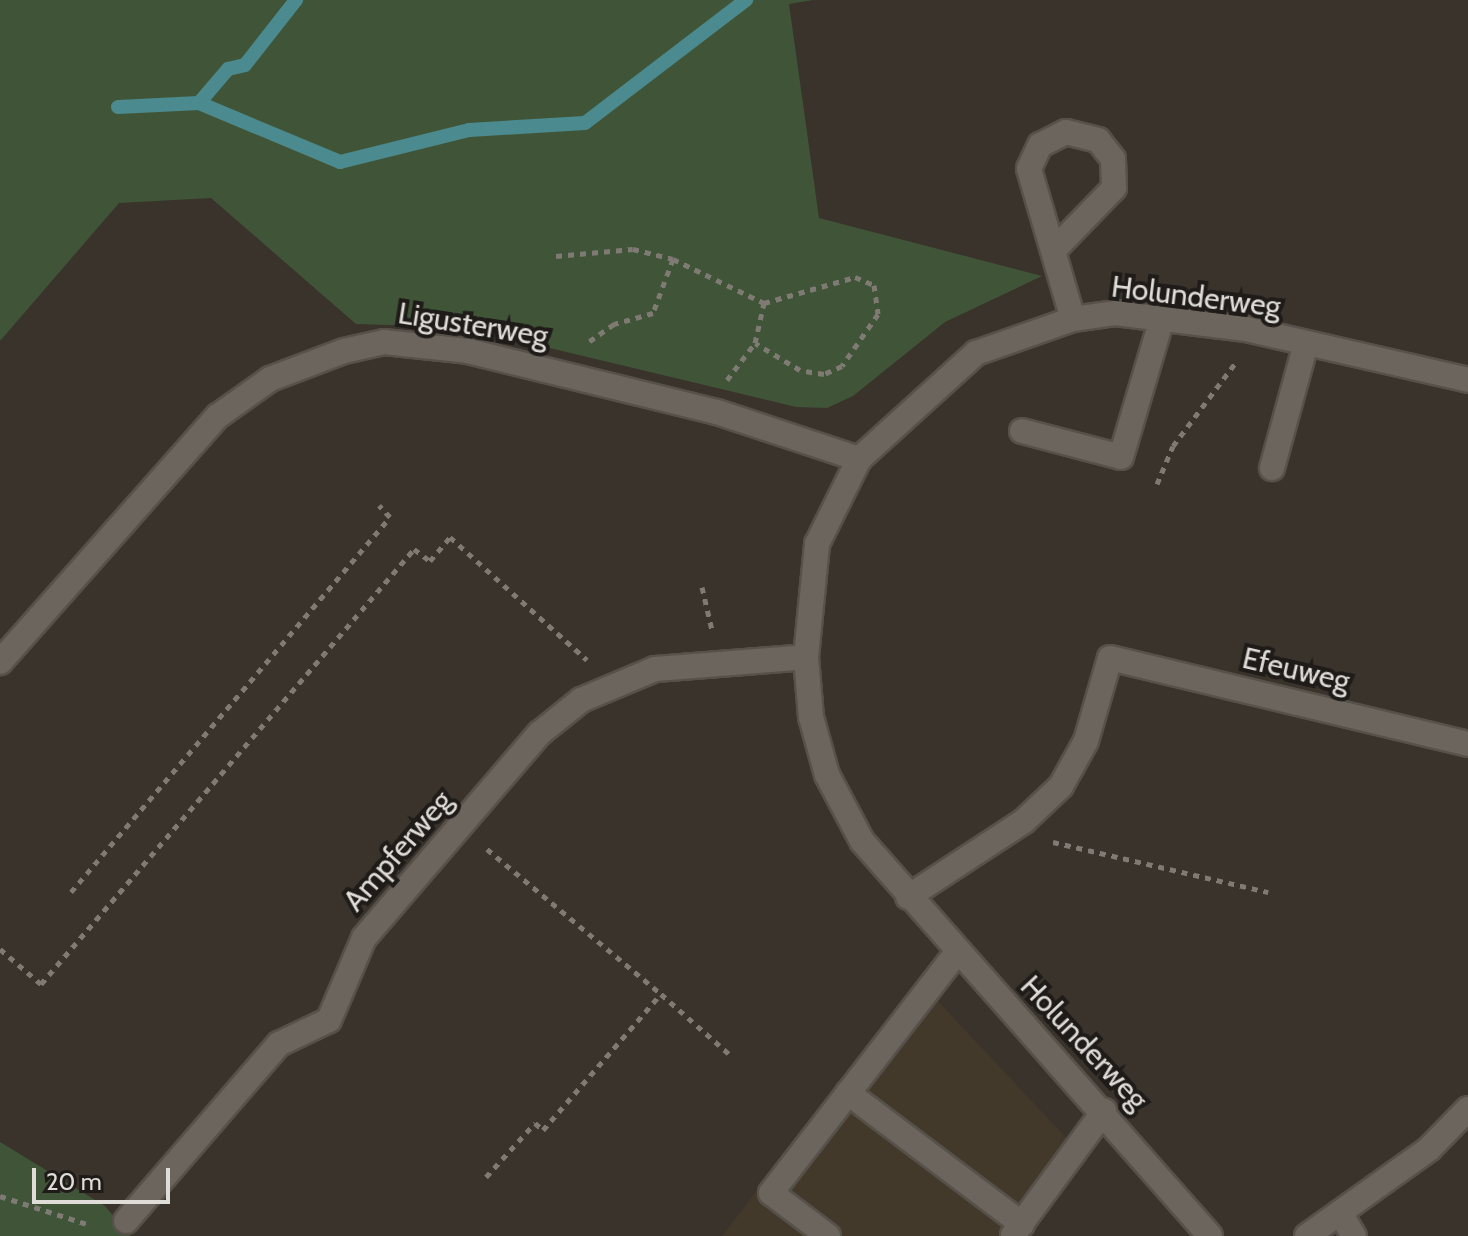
<!DOCTYPE html>
<html>
<head>
<meta charset="utf-8">
<style>
  body { margin:0 }
  #map { position:relative; width:1468px; height:1236px; overflow:hidden; background:#39332b; font-family:Cabin,sans-serif }
  div>[style] { position:absolute }
  .built>* { inset:0; background:#42392b }
  .green>* { inset:0; background:#405538 }
  .stream>* { height:14px; margin:-7px; padding:0 7px; transform-origin:7px; border-radius:7px; background:#4b8a8f }
  .path>* { height:5px; margin-top:-2.5px; transform-origin:0; background:repeating-linear-gradient(90deg,#7f7a73 0 6px,transparent 0 12px) }
  .roads { filter:drop-shadow(2px 0 #56514a) drop-shadow(-2px 0 #56514a) drop-shadow(0 2px #56514a) drop-shadow(0 -2px #56514a) }
  .service>* { height:24px; margin:-12px; padding:0 12px; transform-origin:12px; border-radius:12px; background:#6c655d }
  .minor>* { height:24px; margin:-12px; padding:0 12px; transform-origin:12px; border-radius:12px; background:#6c655d }
  span { translate:-50% -50%; white-space:nowrap; text-align:center; line-height:1.15; -webkit-text-stroke:8px #1e1b18; paint-order:stroke }
  .street-label { font-size:30px; color:#e0dcd7 }
  .scale { position:absolute; left:32px; top:1168px; width:138px; height:36px; box-sizing:border-box; border:4px solid #e0dcd7; border-top:0; padding-left:10px; font-size:24px; line-height:28px; white-space:nowrap; color:#e0dcd7; -webkit-text-stroke:6px #1e1b18; paint-order:stroke }
</style>
</head>
<body>
<div id="map">
  <div class="built">
    <i style="clip-path:polygon(918px 980px,1087px 1160px,1029px 1236px,722px 1236px)"></i>
  </div>
  <div class="green">
    <i style="clip-path:polygon(0 0,813px 0,789px 4px,819px 218px,1042px 276px,945px 322px,853px 396px,827px 408px,796px 407px,462px 327px,356px 324px,211px 198px,119px 203px,0 341px)"></i>
    <i style="clip-path:polygon(0 1142px,105px 1206px,130px 1236px,0 1236px)"></i>
  </div>
  <div class="stream">
    <i style="left:199px;top:103px;width:45px;rotate:-49.5deg"></i>
    <i style="left:228px;top:69px;width:17px;rotate:-13deg"></i>
    <i style="left:245px;top:65px;width:83px;rotate:-51.9deg"></i>
    <i style="left:118px;top:107px;width:81px;rotate:-2.8deg"></i>
    <i style="left:199px;top:103px;width:153px;rotate:22.7deg"></i>
    <i style="left:340px;top:162px;width:133px;rotate:-13.9deg"></i>
    <i style="left:469px;top:130px;width:116px;rotate:-3.5deg"></i>
    <i style="left:585px;top:123px;width:203px;rotate:-37.4deg"></i>
  </div>
  <div class="path">
    <i style="left:556px;top:256px;width:77px;rotate:-5.2deg"></i>
    <i style="left:633px;top:249px;width:41px;rotate:14deg"></i>
    <i style="left:673px;top:259px;width:58px;rotate:110.3deg"></i>
    <i style="left:653px;top:313px;width:41px;rotate:164.2deg"></i>
    <i style="left:614px;top:324px;width:32px;rotate:145deg"></i>
    <i style="left:673px;top:259px;width:101px;rotate:25.8deg"></i>
    <i style="left:764px;top:303px;width:95px;rotate:-15.9deg"></i>
    <i style="left:855px;top:277px;width:21px;rotate:23deg"></i>
    <i style="left:874px;top:285px;width:29px;rotate:82deg"></i>
    <i style="left:878px;top:314px;width:63px;rotate:124.7deg"></i>
    <i style="left:842px;top:366px;width:20px;rotate:156deg"></i>
    <i style="left:824px;top:374px;width:24px;rotate:-171deg"></i>
    <i style="left:800px;top:370px;width:52px;rotate:-149deg"></i>
    <i style="left:727px;top:380px;width:46px;rotate:-52.9deg"></i>
    <i style="left:755px;top:343px;width:41px;rotate:-77.3deg"></i>
    <i style="left:1157px;top:484px;width:41px;rotate:-67.2deg"></i>
    <i style="left:1173px;top:446px;width:105px;rotate:-53.1deg"></i>
    <i style="left:702px;top:587px;width:44px;rotate:76.9deg"></i>
    <i style="left:1053px;top:842px;width:221px;rotate:13.1deg"></i>
    <i style="left:487px;top:849px;width:226px;rotate:39.8deg"></i>
    <i style="left:71px;top:892px;width:492px;rotate:-49.6deg"></i>
    <i style="left:390px;top:517px;width:16px;rotate:-133deg"></i>
    <i style="left:0;top:949px;width:54px;rotate:40.5deg"></i>
    <i style="left:41px;top:984px;width:573px;rotate:-49.39deg"></i>
    <i style="left:414px;top:549px;width:20px;rotate:37deg"></i>
    <i style="left:430px;top:561px;width:31px;rotate:-50deg"></i>
    <i style="left:450px;top:537px;width:184px;rotate:41.9deg"></i>
    <i style="left:486px;top:1177px;width:73px;rotate:-47.8deg"></i>
    <i style="left:535px;top:1123px;width:11px;rotate:41deg"></i>
    <i style="left:543px;top:1130px;width:180px;rotate:-49.1deg"></i>
    <i style="left:661px;top:994px;width:91px;rotate:41.4deg"></i>
    <i style="left:0;top:1196px;width:95px;rotate:17.9deg"></i>
  </div>
  <div class="roads">
    <div class="service">
      <i style="left:1054px;top:250px;width:86px;rotate:-45.9deg"></i>
      <i style="left:1114px;top:188px;width:29px;rotate:-92deg"></i>
      <i style="left:1113px;top:159px;width:24px;rotate:-128deg"></i>
      <i style="left:1098px;top:140px;width:33px;rotate:-166deg"></i>
      <i style="left:1066px;top:132px;width:29px;rotate:153deg"></i>
      <i style="left:1040px;top:145px;width:26px;rotate:115deg"></i>
      <i style="left:1029px;top:169px;width:156px;rotate:73.7deg"></i>
      <i style="left:1022px;top:431px;width:102px;rotate:14.7deg"></i>
      <i style="left:1121px;top:457px;width:144px;rotate:-73.5deg"></i>
      <i style="left:1272px;top:468px;width:129px;rotate:-74.7deg"></i>
      <i style="left:848px;top:1093px;width:218px;rotate:37deg"></i>
      <i style="left:1340px;top:1213px;width:27px;rotate:59deg"></i>
      <i style="left:1013px;top:1235px;width:154px;rotate:-53.7deg"></i>
      <i style="left:828px;top:1236px;width:71px;rotate:-143deg"></i>
      <i style="left:771px;top:1193px;width:302px;rotate:-52.3deg"></i>
    </div>
    <div class="minor">
      <i style="left:0;top:662px;width:329px;rotate:-48.5deg"></i>
      <i style="left:218px;top:416px;width:64px;rotate:-35.4deg"></i>
      <i style="left:270px;top:379px;width:79px;rotate:-20.7deg"></i>
      <i style="left:344px;top:351px;width:41px;rotate:-12.7deg"></i>
      <i style="left:384px;top:342px;width:84px;rotate:6.1deg"></i>
      <i style="left:468px;top:351px;width:256px;rotate:13.8deg"></i>
      <i style="left:717px;top:412px;width:150px;rotate:18.3deg"></i>
      <i style="left:908px;top:897px;width:139px;rotate:-33.2deg"></i>
      <i style="left:1024px;top:821px;width:51px;rotate:-43.4deg"></i>
      <i style="left:1061px;top:786px;width:51px;rotate:-60.9deg"></i>
      <i style="left:1086px;top:741px;width:86px;rotate:-73.9deg"></i>
      <i style="left:1110px;top:658px;width:368px;rotate:13.5deg"></i>
      <i style="left:126px;top:1221px;width:234px;rotate:-49.2deg"></i>
      <i style="left:279px;top:1044px;width:55px;rotate:-25.6deg"></i>
      <i style="left:329px;top:1020px;width:89px;rotate:-66.9deg"></i>
      <i style="left:364px;top:938px;width:270px;rotate:-49.4deg"></i>
      <i style="left:540px;top:733px;width:53px;rotate:-38.8deg"></i>
      <i style="left:581px;top:700px;width:80px;rotate:-22.7deg"></i>
      <i style="left:655px;top:669px;width:151px;rotate:-4.5deg"></i>
      <i style="left:1210px;top:1236px;width:526px;rotate:-131.38deg"></i>
      <i style="left:862px;top:841px;width:75px;rotate:-117.9deg"></i>
      <i style="left:827px;top:775px;width:60px;rotate:-105.4deg"></i>
      <i style="left:811px;top:717px;width:60px;rotate:-94.8deg"></i>
      <i style="left:806px;top:657px;width:114px;rotate:-84.4deg"></i>
      <i style="left:817px;top:544px;width:95px;rotate:-63.7deg"></i>
      <i style="left:859px;top:459px;width:158px;rotate:-42.2deg"></i>
      <i style="left:976px;top:353px;width:103px;rotate:-19.3deg"></i>
      <i style="left:1073px;top:319px;width:42px;rotate:-8.1deg"></i>
      <i style="left:1115px;top:313px;width:132px;rotate:7deg"></i>
      <i style="left:1246px;top:329px;width:228px;rotate:12.9deg"></i>
      <i style="left:1307px;top:1236px;width:150px;rotate:-35.5deg"></i>
      <i style="left:1429px;top:1149px;width:56px;rotate:-45.7deg"></i>
    </div>
  </div>
  <div class="street-label">
    <span style="left:1196px;top:297px;rotate:7deg">Holunderweg</span>
    <span style="left:473px;top:325px;rotate:9deg">Ligusterweg</span>
    <span style="left:1296px;top:670px;rotate:13deg">Efeuweg</span>
    <span style="left:398px;top:851px;rotate:-49deg">Ampferweg</span>
    <span style="left:1084px;top:1043px;rotate:47deg">Holunderweg</span>
  </div>
  <div class="scale">20 m</div>
</div>
</body>
</html>
